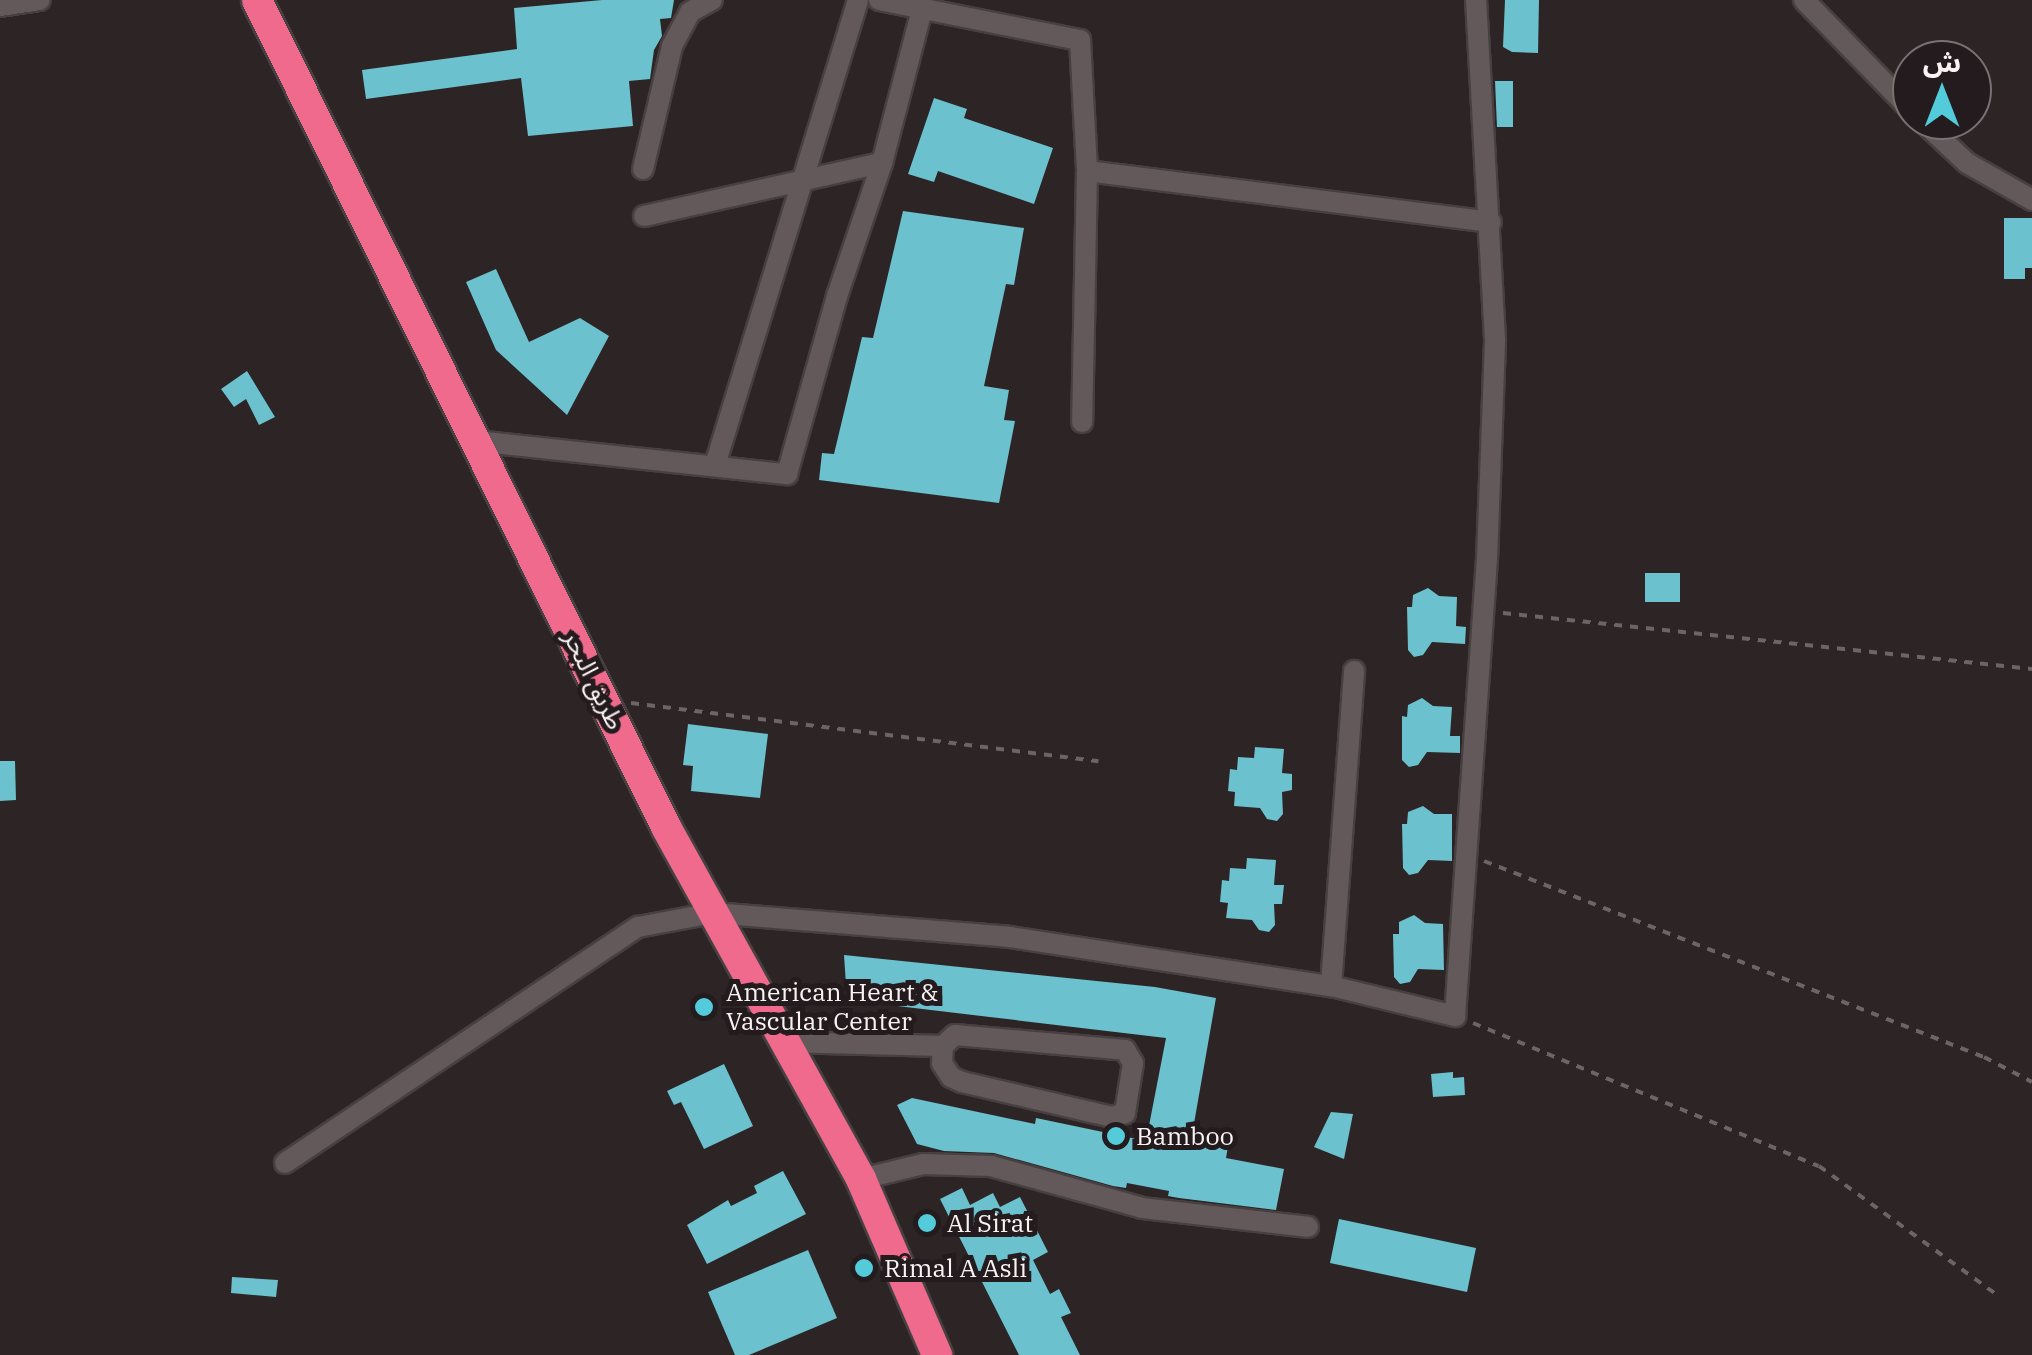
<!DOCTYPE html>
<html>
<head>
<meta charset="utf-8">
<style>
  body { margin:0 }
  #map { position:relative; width:2032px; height:1355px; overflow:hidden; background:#2d2426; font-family:"IBM Plex Serif","Noto Sans Arabic",serif }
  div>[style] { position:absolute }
  .building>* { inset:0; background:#6bc1cd }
  .path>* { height:4px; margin-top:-2px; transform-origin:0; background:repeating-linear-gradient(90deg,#6c6466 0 8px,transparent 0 16px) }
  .roads { filter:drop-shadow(2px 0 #474041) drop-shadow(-2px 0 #474041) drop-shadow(0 2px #474041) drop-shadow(0 -2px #474041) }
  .minor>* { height:20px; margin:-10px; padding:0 10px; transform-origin:10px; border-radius:10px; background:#63595b }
  .highway>* { height:30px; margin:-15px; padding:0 15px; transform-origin:15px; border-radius:15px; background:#ef6a8d }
  .dots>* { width:28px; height:28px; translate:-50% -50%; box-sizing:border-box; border:5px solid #231b1d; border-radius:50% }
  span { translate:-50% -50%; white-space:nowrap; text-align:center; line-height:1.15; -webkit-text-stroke:10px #231b1d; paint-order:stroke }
  .street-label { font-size:25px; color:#f9f3f4 }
  .poi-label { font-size:25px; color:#f9f3f4 }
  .left { translate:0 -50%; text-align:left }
  .north { position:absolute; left:1892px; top:40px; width:100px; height:100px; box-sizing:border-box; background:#231b1d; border:2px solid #797173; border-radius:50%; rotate:0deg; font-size:28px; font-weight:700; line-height:40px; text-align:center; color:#f9f3f4 }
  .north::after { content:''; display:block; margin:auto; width:35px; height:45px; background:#53cbda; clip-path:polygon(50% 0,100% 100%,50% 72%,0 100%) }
</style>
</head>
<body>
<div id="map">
  <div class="building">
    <i style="clip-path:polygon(602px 0,674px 0,671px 18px,660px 19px,662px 36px,654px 50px,650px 79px,629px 81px,633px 126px,528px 136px,521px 78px,366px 99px,362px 70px,517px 49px,514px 8px)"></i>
    <i style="clip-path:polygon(1505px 0,1539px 0,1538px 53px,1512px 52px,1503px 47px)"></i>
    <i style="clip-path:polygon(1495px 81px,1513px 81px,1513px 127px,1497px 127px)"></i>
    <i style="clip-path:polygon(934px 98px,967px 109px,964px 118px,1053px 148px,1034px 204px,938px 171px,934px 182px,908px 174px)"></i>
    <i style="clip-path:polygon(903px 211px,1024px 228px,1014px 285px,1006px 284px,984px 386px,1009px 390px,1004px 420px,1015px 421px,999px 503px,819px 480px,822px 453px,834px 454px,862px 337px,873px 338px)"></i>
    <i style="clip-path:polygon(2004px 218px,2032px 218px,2032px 268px,2025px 268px,2025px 279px,2004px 279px)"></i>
    <i style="clip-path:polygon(496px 269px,529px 342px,580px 318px,609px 336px,567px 415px,496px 350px,466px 282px)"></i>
    <i style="clip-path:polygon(247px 371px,275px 417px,259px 425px,246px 399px,234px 407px,221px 389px)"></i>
    <i style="clip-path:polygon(1645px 573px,1680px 573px,1680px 602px,1645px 602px)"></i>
    <i style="clip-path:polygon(1428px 588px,1439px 596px,1457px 597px,1456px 626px,1466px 627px,1465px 644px,1432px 642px,1423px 655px,1414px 657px,1408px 650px,1407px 607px,1412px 607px,1413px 595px)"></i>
    <i style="clip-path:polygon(1422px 698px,1433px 706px,1452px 707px,1450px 736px,1460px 736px,1460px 753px,1427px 752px,1418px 765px,1409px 767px,1402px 760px,1402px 716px,1407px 717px,1408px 705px)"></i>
    <i style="clip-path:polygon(688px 724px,768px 734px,760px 798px,691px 791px,693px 766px,683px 765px)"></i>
    <i style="clip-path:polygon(1255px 747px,1284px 749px,1282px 773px,1292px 774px,1292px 790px,1282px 792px,1283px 814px,1277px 821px,1267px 819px,1260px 808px,1234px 806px,1235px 792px,1228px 791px,1230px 769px,1237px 770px,1238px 757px,1254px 758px)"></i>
    <i style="clip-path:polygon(0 761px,15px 761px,16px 800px,0 801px)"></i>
    <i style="clip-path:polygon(1423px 806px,1434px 814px,1452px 814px,1452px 861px,1428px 860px,1418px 873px,1409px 875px,1403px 868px,1402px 824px,1407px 824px,1408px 812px)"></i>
    <i style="clip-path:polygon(1247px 858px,1276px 860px,1274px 885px,1284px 885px,1282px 904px,1274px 904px,1275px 925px,1269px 932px,1259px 930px,1252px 920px,1226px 918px,1228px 903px,1220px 902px,1222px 880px,1229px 881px,1230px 868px,1246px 869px)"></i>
    <i style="clip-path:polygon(1414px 915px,1425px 923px,1443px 924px,1444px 970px,1418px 969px,1410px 982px,1400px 984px,1394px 977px,1393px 934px,1399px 934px,1399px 922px)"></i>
    <i style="clip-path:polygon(844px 955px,1155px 987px,1216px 998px,1192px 1135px,1229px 1141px,1226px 1158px,1284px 1169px,1276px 1210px,1179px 1198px,1168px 1196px,1169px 1191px,1127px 1183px,1126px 1188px,1113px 1186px,994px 1153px,944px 1151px,917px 1144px,897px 1105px,912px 1098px,1035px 1124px,1036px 1118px,1146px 1141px,1166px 1038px,847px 1000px)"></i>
    <i style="clip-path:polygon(724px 1064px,753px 1126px,704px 1149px,681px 1102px,674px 1105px,667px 1091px)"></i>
    <i style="clip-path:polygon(1453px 1072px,1453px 1078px,1464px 1077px,1465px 1095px,1433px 1097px,1431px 1074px)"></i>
    <i style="clip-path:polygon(1331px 1112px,1353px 1114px,1344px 1159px,1314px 1147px)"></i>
    <i style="clip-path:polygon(783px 1171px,806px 1214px,707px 1264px,687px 1225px,728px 1200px,731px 1206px,757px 1193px,754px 1186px)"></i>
    <i style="clip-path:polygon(962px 1188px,970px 1205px,993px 1193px,1000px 1207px,1020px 1197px,1048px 1252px,1033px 1260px,1050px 1294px,1059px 1289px,1071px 1313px,1061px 1317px,1080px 1355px,1019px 1355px,940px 1199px)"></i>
    <i style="clip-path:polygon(1339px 1219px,1476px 1248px,1467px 1292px,1330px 1263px)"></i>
    <i style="clip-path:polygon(808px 1250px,837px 1318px,749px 1355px,735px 1355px,708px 1292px)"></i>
    <i style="clip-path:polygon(232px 1277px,278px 1280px,276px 1297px,231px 1293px)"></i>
  </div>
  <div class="path">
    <i style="left:1503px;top:613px;width:532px;rotate:6.04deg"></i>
    <i style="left:631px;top:703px;width:471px;rotate:7.1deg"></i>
    <i style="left:1484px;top:861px;width:537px;rotate:21.41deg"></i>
    <i style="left:1984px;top:1057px;width:54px;rotate:27.5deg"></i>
    <i style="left:1473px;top:1023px;width:374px;rotate:22.5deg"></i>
    <i style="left:1819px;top:1166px;width:220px;rotate:35.9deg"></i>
  </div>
  <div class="roads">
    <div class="minor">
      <i style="left:879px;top:0;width:205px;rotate:11.3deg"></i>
      <i style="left:1080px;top:40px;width:131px;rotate:86.9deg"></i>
      <i style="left:1087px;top:171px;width:251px;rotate:91.1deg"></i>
      <i style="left:1804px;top:0;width:155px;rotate:45.8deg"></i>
      <i style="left:0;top:6px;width:40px;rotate:-8.5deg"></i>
      <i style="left:1921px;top:120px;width:63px;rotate:43.1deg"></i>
      <i style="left:1967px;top:163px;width:75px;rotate:29.6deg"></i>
      <i style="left:643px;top:169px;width:126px;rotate:-76.7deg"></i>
      <i style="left:672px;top:46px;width:38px;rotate:-62deg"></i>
      <i style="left:690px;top:12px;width:25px;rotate:-29deg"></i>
      <i style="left:1087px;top:171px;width:407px;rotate:7.2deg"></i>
      <i style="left:644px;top:216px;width:244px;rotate:-12.6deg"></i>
      <i style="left:476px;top:441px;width:313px;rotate:6.1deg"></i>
      <i style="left:787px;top:474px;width:185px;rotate:-74.3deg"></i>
      <i style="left:837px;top:296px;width:140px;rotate:-71.3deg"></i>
      <i style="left:882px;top:163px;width:162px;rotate:-75.4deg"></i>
      <i style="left:715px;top:465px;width:486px;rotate:-72.9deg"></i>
      <i style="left:1331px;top:986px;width:316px;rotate:-85.8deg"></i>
      <i style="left:955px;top:1035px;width:171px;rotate:5deg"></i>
      <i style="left:1125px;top:1050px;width:15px;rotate:58deg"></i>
      <i style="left:1133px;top:1063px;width:51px;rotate:99.1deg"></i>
      <i style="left:1125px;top:1113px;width:14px;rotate:163deg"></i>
      <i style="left:1112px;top:1117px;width:154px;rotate:-166.9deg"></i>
      <i style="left:962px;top:1082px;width:12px;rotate:-156deg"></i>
      <i style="left:951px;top:1077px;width:17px;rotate:-123deg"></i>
      <i style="left:942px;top:1063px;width:17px;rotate:-87deg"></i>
      <i style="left:943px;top:1046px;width:16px;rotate:-43deg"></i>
      <i style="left:783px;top:1042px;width:160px;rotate:1.4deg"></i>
      <i style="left:285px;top:1163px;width:425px;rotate:-33.8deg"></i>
      <i style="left:638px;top:927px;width:76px;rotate:-10.6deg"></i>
      <i style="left:713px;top:913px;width:297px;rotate:4.6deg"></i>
      <i style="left:1009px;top:937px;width:326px;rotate:8.7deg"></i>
      <i style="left:1331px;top:986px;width:128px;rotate:13.6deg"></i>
      <i style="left:1455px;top:1016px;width:457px;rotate:-86deg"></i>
      <i style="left:1487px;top:560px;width:221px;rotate:-87.9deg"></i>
      <i style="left:1495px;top:339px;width:340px;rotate:-93.2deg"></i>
      <i style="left:861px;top:1179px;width:64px;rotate:-13.6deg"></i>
      <i style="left:923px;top:1164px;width:68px;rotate:1.7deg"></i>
      <i style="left:991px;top:1166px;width:157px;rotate:15.5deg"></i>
      <i style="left:1142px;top:1208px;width:167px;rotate:6.5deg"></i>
    </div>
    <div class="highway">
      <i style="left:257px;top:0;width:923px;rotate:63.68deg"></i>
      <i style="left:666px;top:827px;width:402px;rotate:61deg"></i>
      <i style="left:861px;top:1179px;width:192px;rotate:66.6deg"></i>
    </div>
  </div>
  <div class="dots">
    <i style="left:704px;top:1007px;background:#53cbda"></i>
    <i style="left:1116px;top:1136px;background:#53cbda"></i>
    <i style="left:927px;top:1223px;background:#53cbda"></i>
    <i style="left:864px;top:1268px;background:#53cbda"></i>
  </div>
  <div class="street-label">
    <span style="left:594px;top:680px;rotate:64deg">طريق البحر</span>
  </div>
  <div class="poi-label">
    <span class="left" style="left:726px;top:1007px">American Heart &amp;<br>Vascular Center</span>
    <span class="left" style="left:1136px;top:1136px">Bamboo</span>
    <span class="left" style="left:947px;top:1223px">Al Sirat</span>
    <span class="left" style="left:884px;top:1268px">Rimal A Asli</span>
  </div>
  <div class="north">ش</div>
</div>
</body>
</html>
